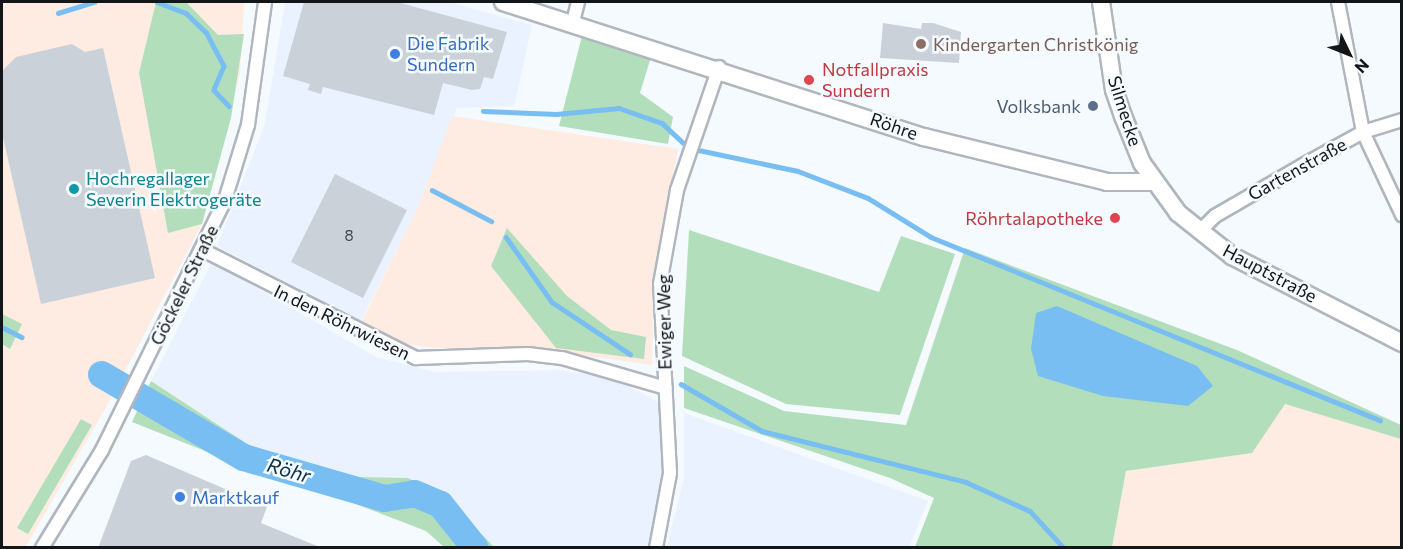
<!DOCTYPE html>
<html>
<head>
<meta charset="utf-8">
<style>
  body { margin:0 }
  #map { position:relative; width:1403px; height:549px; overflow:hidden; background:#f5fafe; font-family:Commissioner,sans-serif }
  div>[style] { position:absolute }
  .built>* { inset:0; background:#e9f2fe }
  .industrial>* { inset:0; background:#feebe1 }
  .green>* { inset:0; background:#b3debc }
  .water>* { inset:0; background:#78bef2 }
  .stream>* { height:4.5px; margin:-2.25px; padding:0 2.25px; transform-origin:2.25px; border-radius:2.25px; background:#78bef2 }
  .river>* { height:27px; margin:-13.5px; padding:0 13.5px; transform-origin:13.5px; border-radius:13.5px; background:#78bef2 }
  .building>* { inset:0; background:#cad1d9 }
  .roads { filter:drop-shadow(2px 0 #b0b6be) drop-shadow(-2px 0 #b0b6be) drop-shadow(0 2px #b0b6be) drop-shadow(0 -2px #b0b6be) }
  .minor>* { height:12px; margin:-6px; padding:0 6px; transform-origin:6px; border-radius:6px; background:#fff }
  .secondary>* { height:16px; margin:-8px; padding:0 8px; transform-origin:8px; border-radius:8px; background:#fff }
  .dots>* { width:16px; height:16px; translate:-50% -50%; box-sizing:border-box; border:3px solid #f5fafe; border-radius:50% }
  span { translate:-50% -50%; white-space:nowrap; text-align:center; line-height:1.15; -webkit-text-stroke:5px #f5fafe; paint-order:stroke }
  .number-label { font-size:15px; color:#414548 }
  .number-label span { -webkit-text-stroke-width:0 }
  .shop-label { font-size:18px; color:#366cbe }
  .left { translate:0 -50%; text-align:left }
  .education-label { font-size:18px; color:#785e54 }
  .health-label { font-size:18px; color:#be3a42 }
  .right { translate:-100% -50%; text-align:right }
  .service-label { font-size:18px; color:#4e5e75 }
  .street-label { font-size:18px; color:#131618 }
  .culture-label { font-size:18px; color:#0d838f }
  .water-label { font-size:20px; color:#102f44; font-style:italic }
  .frame { position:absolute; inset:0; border:3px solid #131618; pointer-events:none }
  .north { position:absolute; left:1319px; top:24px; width:60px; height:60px; -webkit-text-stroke:4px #f5fafe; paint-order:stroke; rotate:133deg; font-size:16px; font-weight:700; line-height:24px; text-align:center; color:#131618 }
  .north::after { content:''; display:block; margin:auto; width:21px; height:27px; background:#131618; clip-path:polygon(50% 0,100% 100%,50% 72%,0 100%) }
</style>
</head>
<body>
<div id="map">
  <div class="built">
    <i style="clip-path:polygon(285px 2px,449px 2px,532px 25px,514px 106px,457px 108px,420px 203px,361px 321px,217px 246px,265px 124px)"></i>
    <i style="clip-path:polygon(212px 262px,376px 357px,435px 372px,561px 370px,617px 380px,664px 405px,666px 478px,649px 547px,494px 547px,446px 497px,408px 478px,314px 476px,255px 449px,151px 381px)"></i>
    <i style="clip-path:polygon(684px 413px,928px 501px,909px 547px,667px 547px,684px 478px)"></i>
  </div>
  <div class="industrial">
    <i style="clip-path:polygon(2px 2px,244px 2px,240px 73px,202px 224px,106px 407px,25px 548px,2px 547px)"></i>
    <i style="clip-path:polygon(452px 116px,678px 149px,654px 272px,652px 365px,532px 348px,434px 348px,407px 344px,362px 321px,420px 203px)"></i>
    <i style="clip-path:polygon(1285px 403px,1401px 439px,1401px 547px,1112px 548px,1126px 471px,1251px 453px)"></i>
  </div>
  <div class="green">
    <i style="clip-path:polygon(156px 2px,186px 2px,218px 35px,244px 34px,231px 118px,202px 224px,168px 233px,139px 73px)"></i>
    <i style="clip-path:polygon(582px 36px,651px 57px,640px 93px,673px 117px,668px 144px,559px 126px)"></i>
    <i style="clip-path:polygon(507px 228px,567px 296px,611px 330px,646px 337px,644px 359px,556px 348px,491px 266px)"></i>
    <i style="clip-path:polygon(689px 230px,879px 292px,901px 236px,955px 254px,900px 415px,786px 404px,682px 356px)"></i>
    <i style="clip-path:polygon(965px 248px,1237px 350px,1401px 425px,1401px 439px,1285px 404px,1252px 453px,1126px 471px,1112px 547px,915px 547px,934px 498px,890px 478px,684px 408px,684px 366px,784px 411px,906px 425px)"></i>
    <i style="clip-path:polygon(2px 314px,22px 324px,10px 349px,2px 344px)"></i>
    <i style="clip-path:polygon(151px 381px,255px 449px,314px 476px,408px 478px,446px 497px,494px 547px,444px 547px,426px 531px,330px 494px,291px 485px,132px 422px)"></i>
    <i style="clip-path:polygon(81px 419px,92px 425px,28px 534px,17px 528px)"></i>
  </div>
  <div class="water">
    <i style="clip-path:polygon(1057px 306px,1197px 366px,1213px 386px,1188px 406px,1103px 396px,1038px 376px,1031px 349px,1036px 313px)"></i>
  </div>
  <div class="stream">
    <i style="left:157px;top:2px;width:31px;rotate:21deg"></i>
    <i style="left:186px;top:13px;width:28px;rotate:44deg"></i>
    <i style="left:206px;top:32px;width:38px;rotate:62deg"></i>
    <i style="left:224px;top:66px;width:26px;rotate:113deg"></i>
    <i style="left:214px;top:90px;width:22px;rotate:47deg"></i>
    <i style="left:58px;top:13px;width:38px;rotate:-17deg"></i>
    <i style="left:483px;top:111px;width:73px;rotate:2.4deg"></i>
    <i style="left:556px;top:114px;width:63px;rotate:-5.4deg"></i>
    <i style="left:619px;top:108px;width:46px;rotate:19.2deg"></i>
    <i style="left:662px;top:123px;width:37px;rotate:43deg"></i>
    <i style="left:689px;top:148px;width:111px;rotate:11.9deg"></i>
    <i style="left:798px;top:171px;width:75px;rotate:21.1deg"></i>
    <i style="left:868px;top:198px;width:74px;rotate:31.8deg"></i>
    <i style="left:931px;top:237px;width:485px;rotate:22.2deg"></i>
    <i style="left:432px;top:190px;width:67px;rotate:27.7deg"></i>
    <i style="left:506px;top:237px;width:80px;rotate:54.7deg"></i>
    <i style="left:552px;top:302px;width:94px;rotate:33.7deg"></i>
    <i style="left:2px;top:327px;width:22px;rotate:27deg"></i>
    <i style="left:681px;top:384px;width:94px;rotate:30.1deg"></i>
    <i style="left:762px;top:431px;width:210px;rotate:14deg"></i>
    <i style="left:966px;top:482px;width:70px;rotate:24.4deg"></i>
    <i style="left:1030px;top:511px;width:50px;rotate:47.4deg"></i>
  </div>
  <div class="river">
    <i style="left:101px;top:374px;width:164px;rotate:30.3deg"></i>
    <i style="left:243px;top:457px;width:147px;rotate:16.2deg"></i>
    <i style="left:384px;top:498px;width:30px;rotate:-9deg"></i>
    <i style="left:414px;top:493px;width:28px;rotate:23deg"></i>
    <i style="left:440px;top:504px;width:56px;rotate:51.5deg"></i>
  </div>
  <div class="building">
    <i style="clip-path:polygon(304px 2px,397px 2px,507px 32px,493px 79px,484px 77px,480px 89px,472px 90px,443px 83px,434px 115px,323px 87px,321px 94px,308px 90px,310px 84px,283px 76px)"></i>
    <i style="clip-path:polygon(883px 23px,921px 29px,922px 23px,933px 23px,961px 32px,959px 63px,880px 58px)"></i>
    <i style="clip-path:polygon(72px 44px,85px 52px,103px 48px,155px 278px,41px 304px,2px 133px,2px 71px,16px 57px)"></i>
    <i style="clip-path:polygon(335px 174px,407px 210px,363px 298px,291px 262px)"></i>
    <i style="clip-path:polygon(146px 455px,267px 507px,261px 523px,322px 548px,98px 548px,131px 461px)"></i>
  </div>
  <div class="roads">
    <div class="minor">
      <i style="left:1338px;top:2px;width:132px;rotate:79.1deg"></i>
      <i style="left:1363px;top:132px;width:92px;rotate:64.8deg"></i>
      <i style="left:573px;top:22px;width:21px;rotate:-76deg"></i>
      <i style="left:1199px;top:232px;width:23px;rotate:-45deg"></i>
      <i style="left:1215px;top:216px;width:102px;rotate:-30.1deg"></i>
      <i style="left:1303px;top:165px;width:68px;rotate:-28.8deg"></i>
      <i style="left:1363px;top:132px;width:41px;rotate:-17.1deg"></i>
      <i style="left:203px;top:250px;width:239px;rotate:26.9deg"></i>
      <i style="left:416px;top:358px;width:112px;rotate:-2deg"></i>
      <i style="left:528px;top:354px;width:34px;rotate:7deg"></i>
      <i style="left:562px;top:358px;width:108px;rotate:16.1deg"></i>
      <i style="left:42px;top:548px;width:115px;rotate:-58.5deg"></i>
      <i style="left:102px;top:450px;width:279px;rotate:-63.8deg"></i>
      <i style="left:225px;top:200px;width:78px;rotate:-73deg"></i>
      <i style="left:248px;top:125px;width:124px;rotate:-82.1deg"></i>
      <i style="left:656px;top:548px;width:76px;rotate:-79.4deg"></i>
      <i style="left:670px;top:473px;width:189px;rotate:-93deg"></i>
      <i style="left:660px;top:284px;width:96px;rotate:-79.7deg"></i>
      <i style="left:677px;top:190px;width:130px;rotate:-71.1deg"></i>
    </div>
    <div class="secondary">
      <i style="left:503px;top:2px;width:442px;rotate:17.8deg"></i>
      <i style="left:924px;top:137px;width:188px;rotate:13.8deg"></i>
      <i style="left:1107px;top:182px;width:47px"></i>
      <i style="left:1101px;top:2px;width:89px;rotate:81.6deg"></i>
      <i style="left:1114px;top:90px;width:28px;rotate:71deg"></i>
      <i style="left:1123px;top:116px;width:51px;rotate:68deg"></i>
      <i style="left:1142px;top:163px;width:62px;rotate:54.2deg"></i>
      <i style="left:1178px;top:213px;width:69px;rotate:38.5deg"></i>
      <i style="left:1232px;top:256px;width:191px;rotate:27.1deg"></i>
    </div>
  </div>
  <div class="dots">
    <i style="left:921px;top:44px;background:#8d6e63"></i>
    <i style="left:395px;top:54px;background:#3f7fe0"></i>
    <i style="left:809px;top:80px;background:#e0444e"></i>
    <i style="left:1093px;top:106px;background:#5c6f8a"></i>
    <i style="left:74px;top:189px;background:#0f9aa8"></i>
    <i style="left:1115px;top:218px;background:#e0444e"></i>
    <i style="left:180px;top:497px;background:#3f7fe0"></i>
  </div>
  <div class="number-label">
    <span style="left:349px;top:236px">8</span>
  </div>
  <div class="shop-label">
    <span class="left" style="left:407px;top:54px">Die Fabrik<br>Sundern</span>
    <span class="left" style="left:192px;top:497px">Marktkauf</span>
  </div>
  <div class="education-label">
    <span class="left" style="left:933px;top:44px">Kindergarten Christkönig</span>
  </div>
  <div class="health-label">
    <span class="left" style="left:822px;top:80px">Notfallpraxis<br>Sundern</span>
    <span class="right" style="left:1103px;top:218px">Röhrtalapotheke</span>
  </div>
  <div class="service-label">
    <span class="right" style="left:1081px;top:106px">Volksbank</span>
  </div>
  <div class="street-label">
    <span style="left:1125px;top:111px;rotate:72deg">Silmecke</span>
    <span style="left:894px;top:126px;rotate:19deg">Röhre</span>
    <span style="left:1297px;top:169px;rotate:-29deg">Gartenstraße</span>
    <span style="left:1270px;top:273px;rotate:28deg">Hauptstraße</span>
    <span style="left:184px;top:285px;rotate:-64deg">Göckeler Straße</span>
    <span style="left:342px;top:322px;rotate:26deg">In den Röhrwiesen</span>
    <span style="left:664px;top:322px;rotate:-91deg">Ewiger Weg</span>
  </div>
  <div class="culture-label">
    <span class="left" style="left:86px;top:189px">Hochregallager<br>Severin Elektrogeräte</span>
  </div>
  <div class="water-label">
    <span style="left:289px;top:470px;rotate:16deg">Röhr</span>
  </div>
  <div class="frame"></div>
  <div class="north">N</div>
</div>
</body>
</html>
